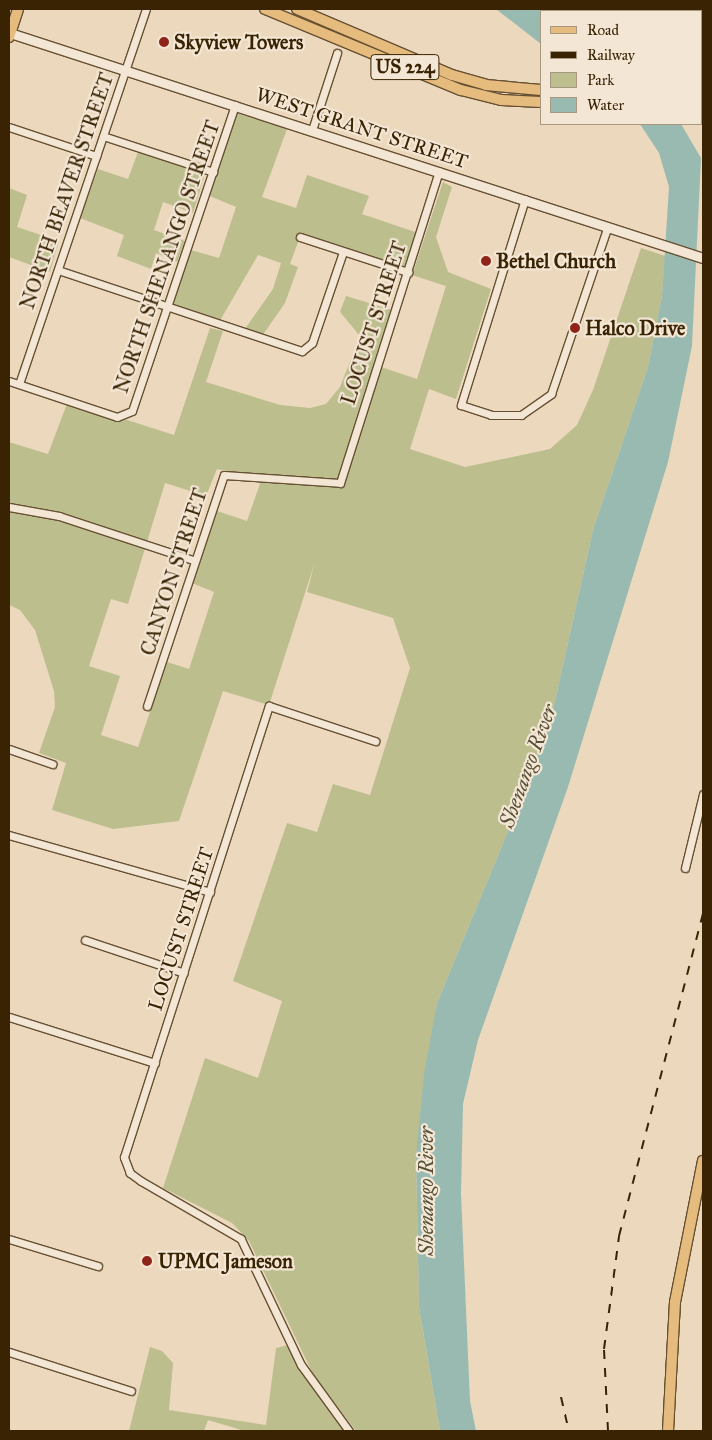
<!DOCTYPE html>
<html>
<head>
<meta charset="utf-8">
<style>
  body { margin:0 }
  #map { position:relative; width:712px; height:1440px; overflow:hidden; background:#ecd8bd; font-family:"IM FELL Great Primer",serif }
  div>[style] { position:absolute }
  .green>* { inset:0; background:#bcbe8e }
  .water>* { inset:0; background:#99bab1 }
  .roads { filter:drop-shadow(1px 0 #665032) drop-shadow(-1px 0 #665032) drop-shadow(0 1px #665032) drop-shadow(0 -1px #665032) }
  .street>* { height:7px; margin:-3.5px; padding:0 3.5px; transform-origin:3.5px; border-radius:3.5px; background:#f3e6d4 }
  .secondary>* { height:9px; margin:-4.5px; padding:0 4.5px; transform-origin:4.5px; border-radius:4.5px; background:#f3e6d4 }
  .primary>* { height:10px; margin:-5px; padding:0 5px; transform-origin:5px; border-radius:5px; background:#e6bc7e }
  .rail>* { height:2px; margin-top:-1px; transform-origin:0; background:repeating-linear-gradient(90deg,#392303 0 9px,transparent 0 18px) }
  .dots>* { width:14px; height:14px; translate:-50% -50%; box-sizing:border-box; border:2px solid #f3e6d4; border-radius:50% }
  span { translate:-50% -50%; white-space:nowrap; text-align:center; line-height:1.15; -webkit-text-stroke:4.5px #f3e6d4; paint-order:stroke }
  .shield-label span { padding:1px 4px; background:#f3e6d4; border:1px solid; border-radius:4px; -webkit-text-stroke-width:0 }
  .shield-label { font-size:19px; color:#392303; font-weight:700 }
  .poi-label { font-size:20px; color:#392303; font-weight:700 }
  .left { translate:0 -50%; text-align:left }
  .street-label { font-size:20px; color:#392303 }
  .water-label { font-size:21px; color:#565037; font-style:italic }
  .frame { position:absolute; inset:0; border:10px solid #392303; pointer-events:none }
  .legend { position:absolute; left:540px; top:10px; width:162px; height:115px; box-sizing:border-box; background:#f3e6d4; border:1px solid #a99880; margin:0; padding:6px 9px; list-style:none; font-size:15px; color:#392303 }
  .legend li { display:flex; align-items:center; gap:10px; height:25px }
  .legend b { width:25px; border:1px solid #a99880 }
</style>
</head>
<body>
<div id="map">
  <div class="green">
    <i style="clip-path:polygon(233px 112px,287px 129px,262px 197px,296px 208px,307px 175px,369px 196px,362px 214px,421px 234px,408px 272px,300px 237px,290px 264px,298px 267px,285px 303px,260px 339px,242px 333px,273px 289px,281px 263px,258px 255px,218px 324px,167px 306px,187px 249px,219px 258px,236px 207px,205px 194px)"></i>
    <i style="clip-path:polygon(138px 152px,205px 174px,193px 213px,163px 202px,154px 230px,185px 241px,177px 262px,156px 253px,151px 269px,117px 256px,124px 235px,80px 218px,98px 169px,128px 179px)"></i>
    <i style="clip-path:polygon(evenodd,443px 182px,452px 187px,436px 237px,448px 272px,491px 289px,456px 399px,429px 389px,410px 449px,465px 467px,550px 449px,577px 425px,593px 390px,641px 248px,665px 256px,662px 296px,648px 367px,593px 530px,553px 710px,529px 781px,437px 1003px,416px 1156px,419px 1307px,440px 1431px,356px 1431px,313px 1374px,249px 1241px,232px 1223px,163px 1188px,205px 1058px,258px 1078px,282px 1001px,233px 981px,287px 823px,317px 832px,333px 784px,370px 795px,410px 668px,393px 618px,307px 592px,315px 562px,269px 705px,223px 691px,179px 821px,113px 829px,52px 810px,66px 763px,39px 753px,55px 707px,54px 691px,35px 630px,20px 610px,9px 605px,9px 442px,48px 454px,68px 401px,174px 435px,210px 328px,223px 331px,206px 382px,280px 405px,310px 408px,326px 404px,340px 387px,360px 336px,340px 312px,346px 296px,396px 311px,378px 366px,417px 379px,446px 286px,412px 275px,443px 182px,217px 469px,262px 478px,247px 521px,211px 509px,187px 581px,214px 592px,189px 669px,167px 662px,138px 747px,101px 735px,120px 676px,89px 666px,111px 599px,128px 604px,165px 483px,206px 496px,217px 469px)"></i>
    <i style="clip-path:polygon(9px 188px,27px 195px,17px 227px,59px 241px,50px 272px,9px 257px)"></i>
    <i style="clip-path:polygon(288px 1345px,344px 1431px,245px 1431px,208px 1420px,204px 1431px,129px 1431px,150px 1347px,162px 1351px,173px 1363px,169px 1410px,266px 1425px,276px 1348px)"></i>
  </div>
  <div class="water">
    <i style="clip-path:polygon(496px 9px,552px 9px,555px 11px,541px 11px,541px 44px)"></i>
    <i style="clip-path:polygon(640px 124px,681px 124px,701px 158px,692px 346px,668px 462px,568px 787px,478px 1040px,463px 1104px,461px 1194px,470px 1401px,476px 1431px,440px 1431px,419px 1307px,416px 1156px,424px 1074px,437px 1003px,529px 781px,553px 710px,593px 530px,648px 367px,662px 296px,669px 187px,659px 153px)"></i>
  </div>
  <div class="roads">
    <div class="street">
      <i style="left:692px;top:9px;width:7px;rotate:16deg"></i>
      <i style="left:9px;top:127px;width:92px;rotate:18.4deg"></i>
      <i style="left:312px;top:130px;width:81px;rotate:-72deg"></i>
      <i style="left:103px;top:136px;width:116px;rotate:18.1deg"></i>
      <i style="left:525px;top:199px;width:216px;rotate:107.3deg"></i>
      <i style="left:461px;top:405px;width:32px;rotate:18deg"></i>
      <i style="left:491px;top:415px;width:30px"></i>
      <i style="left:521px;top:415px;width:37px;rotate:-35deg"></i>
      <i style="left:551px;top:394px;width:177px;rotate:-71.3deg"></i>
      <i style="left:300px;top:237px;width:114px;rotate:18deg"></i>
      <i style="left:58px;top:270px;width:257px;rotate:18.4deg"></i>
      <i style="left:302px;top:351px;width:13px;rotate:-39deg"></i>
      <i style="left:312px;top:343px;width:96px;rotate:-71.2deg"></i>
      <i style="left:9px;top:381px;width:114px;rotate:18.4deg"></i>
      <i style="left:117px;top:417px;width:16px;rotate:-22deg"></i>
      <i style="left:132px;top:411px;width:323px;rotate:-71.4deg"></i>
      <i style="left:19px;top:384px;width:396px;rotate:-71.3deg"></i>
      <i style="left:9px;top:507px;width:51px;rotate:10.2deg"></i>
      <i style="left:59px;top:516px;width:141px;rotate:18.2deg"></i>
      <i style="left:147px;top:706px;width:243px;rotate:-71.6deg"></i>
      <i style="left:224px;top:475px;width:116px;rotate:3.9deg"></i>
      <i style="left:340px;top:483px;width:327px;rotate:-72.4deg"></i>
      <i style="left:9px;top:749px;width:46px;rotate:19.2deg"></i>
      <i style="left:9px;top:835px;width:209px;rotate:15.8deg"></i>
      <i style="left:685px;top:868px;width:76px;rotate:-76.3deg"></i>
      <i style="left:85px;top:940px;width:104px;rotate:18.4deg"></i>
      <i style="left:9px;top:1017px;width:153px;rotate:17.5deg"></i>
      <i style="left:9px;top:1239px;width:93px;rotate:16.9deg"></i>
      <i style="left:9px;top:1352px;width:128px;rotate:17.7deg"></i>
      <i style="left:349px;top:1431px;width:82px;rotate:-126deg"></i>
      <i style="left:301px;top:1365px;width:140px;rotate:-115.5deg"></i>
      <i style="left:241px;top:1239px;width:116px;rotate:-149.9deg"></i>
      <i style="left:141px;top:1181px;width:14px;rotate:-144deg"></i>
      <i style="left:130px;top:1173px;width:17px;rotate:-111deg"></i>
      <i style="left:124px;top:1157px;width:474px;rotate:-72.2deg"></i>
      <i style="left:269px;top:706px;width:112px;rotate:18.3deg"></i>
    </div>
    <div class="secondary">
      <i style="left:10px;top:33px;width:729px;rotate:17.99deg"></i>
    </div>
    <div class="primary">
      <i style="left:265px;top:9px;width:212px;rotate:22.5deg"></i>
      <i style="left:461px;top:90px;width:41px;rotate:14deg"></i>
      <i style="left:501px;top:100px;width:40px;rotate:2.9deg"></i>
      <i style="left:297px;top:9px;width:168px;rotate:23.1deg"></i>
      <i style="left:452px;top:75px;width:35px;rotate:16deg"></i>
      <i style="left:486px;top:85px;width:55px;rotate:5.2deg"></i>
      <i style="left:9px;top:37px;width:29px;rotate:-72deg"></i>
      <i style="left:701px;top:92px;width:2px;rotate:27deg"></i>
      <i style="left:701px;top:105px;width:2px;rotate:27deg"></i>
      <i style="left:668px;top:1431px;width:129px;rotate:-86.9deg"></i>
      <i style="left:675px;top:1302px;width:144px;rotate:-78.8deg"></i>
    </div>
  </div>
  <div class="rail">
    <i style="left:590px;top:9px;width:4px;rotate:34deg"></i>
    <i style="left:701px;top:113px;width:4px;rotate:56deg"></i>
    <i style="left:561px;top:1397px;width:35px;rotate:77deg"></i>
    <i style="left:608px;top:1431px;width:82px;rotate:-92.8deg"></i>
    <i style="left:604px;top:1349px;width:114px;rotate:-82.4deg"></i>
    <i style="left:619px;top:1236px;width:333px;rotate:-75.4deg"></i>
  </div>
  <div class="dots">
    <i style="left:164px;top:42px;background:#8f2418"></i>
    <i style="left:486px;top:261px;background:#8f2418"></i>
    <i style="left:575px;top:328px;background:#8f2418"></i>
    <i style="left:147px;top:1261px;background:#8f2418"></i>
  </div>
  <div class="shield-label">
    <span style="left:405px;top:67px">US 224</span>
  </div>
  <div class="poi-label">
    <span class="left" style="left:174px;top:42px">Skyview Towers</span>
    <span class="left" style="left:496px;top:261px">Bethel Church</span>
    <span class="left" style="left:585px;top:328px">Halco Drive</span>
    <span class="left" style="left:158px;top:1261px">UPMC Jameson</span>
  </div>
  <div class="street-label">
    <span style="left:362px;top:128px;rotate:18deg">WEST GRANT STREET</span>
    <span style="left:67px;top:191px;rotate:-71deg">NORTH BEAVER STREET</span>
    <span style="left:167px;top:257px;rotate:-71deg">NORTH SHENANGO STREET</span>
    <span style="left:374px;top:323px;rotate:-72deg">LOCUST STREET</span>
    <span style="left:174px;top:572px;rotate:-72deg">CANYON STREET</span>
    <span style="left:181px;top:929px;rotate:-72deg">LOCUST STREET</span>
  </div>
  <div class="water-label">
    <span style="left:528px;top:766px;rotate:-70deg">Shenango River</span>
    <span style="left:426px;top:1191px;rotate:-90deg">Shenango River</span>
  </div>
  <div class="frame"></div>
  <ul class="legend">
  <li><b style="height:6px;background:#e6bc7e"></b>Road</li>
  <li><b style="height:6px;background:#392303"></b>Railway</li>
  <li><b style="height:14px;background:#bcbe8e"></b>Park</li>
  <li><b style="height:14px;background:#99bab1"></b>Water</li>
  </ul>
</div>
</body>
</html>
